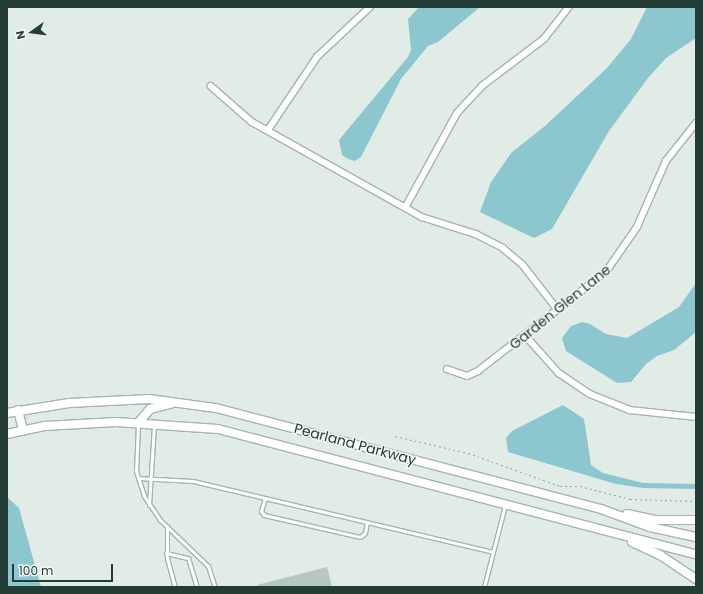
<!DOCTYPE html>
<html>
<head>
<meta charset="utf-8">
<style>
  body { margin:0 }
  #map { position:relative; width:703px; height:594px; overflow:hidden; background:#e2ece7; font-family:Poppins,sans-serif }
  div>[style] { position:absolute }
  .water>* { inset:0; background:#8cc6cf }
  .building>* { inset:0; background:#b7c6c0 }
  .path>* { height:1px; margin-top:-0.5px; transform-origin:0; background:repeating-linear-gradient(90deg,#84aea0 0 2px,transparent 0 5px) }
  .roads { filter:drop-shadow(1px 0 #a5b4ae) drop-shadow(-1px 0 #a5b4ae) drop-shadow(0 1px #a5b4ae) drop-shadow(0 -1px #a5b4ae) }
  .lane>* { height:3px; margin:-1.5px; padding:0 1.5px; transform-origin:1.5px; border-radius:1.5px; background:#fff }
  .street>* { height:5.5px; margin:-2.75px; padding:0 2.75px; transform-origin:2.75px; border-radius:2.75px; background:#fff }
  .secondary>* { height:8px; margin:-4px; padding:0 4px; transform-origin:4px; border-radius:4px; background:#fff }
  span { translate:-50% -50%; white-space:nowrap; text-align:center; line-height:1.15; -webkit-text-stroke:3px #f2f8f5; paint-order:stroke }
  .street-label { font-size:14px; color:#233c35 }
  .frame { position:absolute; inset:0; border:8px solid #233c35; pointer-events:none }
  .north { position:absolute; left:12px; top:12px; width:40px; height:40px; -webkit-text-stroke:3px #f2f8f5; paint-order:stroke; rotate:256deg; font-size:11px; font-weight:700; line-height:16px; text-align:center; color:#233c35 }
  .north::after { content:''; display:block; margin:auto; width:14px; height:18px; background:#233c35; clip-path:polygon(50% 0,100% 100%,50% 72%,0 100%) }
  .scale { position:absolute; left:12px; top:564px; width:101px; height:18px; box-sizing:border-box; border:2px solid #233c35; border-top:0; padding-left:5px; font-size:12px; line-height:14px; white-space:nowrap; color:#233c35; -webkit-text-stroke:3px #f2f8f5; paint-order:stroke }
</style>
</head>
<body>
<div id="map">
  <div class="water">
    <i style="clip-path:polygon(419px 7px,480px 7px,438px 42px,428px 46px,401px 79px,361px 157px,355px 161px,348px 159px,342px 155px,339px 140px,408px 57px,411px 50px,408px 19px)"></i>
    <i style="clip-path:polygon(647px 7px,696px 7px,696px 38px,666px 58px,648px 78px,609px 131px,552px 229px,534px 238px,480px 212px,491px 182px,512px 152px,545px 126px,607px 68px,631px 39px)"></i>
    <i style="clip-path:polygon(696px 283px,696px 332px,674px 350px,657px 356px,646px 364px,631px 382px,617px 383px,566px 351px,562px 338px,571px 326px,582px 322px,590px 324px,606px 334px,627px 338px,679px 307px)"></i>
    <i style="clip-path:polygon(563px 405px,584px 419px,591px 465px,603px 473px,643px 483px,696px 484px,696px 489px,643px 488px,616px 484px,508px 452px,506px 438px,512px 431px)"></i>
    <i style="clip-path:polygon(7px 497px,19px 508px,41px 587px,7px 587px)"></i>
  </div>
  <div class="building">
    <i style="clip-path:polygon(327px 567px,332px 587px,257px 587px,257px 585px)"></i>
  </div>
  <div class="path">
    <i style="left:395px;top:436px;width:75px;rotate:13.1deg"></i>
    <i style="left:468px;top:453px;width:98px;rotate:19.7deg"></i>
    <i style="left:560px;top:486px;width:20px"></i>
    <i style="left:580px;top:486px;width:52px;rotate:14.6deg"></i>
    <i style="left:630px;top:499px;width:66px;rotate:1.7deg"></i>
  </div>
  <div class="roads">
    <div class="lane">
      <i style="left:138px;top:424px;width:47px;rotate:92.4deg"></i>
      <i style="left:136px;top:471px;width:26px;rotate:72deg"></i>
      <i style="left:144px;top:496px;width:29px;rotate:56deg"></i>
      <i style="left:160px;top:520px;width:66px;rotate:43.8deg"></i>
      <i style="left:208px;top:566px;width:22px;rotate:72deg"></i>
      <i style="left:138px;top:478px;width:55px;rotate:3.1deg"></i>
      <i style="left:193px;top:481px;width:308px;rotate:13.3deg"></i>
      <i style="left:265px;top:498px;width:14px;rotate:107deg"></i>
      <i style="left:261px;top:511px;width:5px;rotate:53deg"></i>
      <i style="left:264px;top:515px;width:98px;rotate:12.9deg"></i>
      <i style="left:360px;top:537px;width:6px;rotate:-39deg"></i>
      <i style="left:365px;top:533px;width:11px;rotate:-80deg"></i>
      <i style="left:149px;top:505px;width:80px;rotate:-86.4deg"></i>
      <i style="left:167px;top:526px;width:32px;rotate:90deg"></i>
      <i style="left:167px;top:558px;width:30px;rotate:75deg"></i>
      <i style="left:166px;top:553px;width:23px;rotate:13deg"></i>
      <i style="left:188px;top:558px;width:30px;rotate:73deg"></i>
      <i style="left:484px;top:587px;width:85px;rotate:-75.6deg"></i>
    </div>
    <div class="street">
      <i style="left:211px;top:86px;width:55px;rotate:41.3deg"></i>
      <i style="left:252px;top:122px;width:195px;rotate:29.2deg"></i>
      <i style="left:422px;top:217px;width:57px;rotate:17.5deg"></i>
      <i style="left:476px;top:234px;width:30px;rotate:27deg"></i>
      <i style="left:503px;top:248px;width:26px;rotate:40deg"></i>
      <i style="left:523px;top:265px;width:57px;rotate:52.1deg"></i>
      <i style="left:268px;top:130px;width:88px;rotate:-56.1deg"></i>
      <i style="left:317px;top:57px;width:73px;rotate:-43.3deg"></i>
      <i style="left:405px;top:208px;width:108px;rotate:-61.3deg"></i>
      <i style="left:457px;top:113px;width:37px;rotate:-47deg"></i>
      <i style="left:482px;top:86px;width:78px;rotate:-37.2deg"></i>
      <i style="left:544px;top:39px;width:41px;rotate:-52deg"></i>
      <i style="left:526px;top:336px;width:50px;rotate:48.3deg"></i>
      <i style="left:559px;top:373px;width:37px;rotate:34deg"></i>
      <i style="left:590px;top:394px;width:43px;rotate:21.8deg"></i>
      <i style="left:630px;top:410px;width:66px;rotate:6.1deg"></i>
      <i style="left:447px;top:369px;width:21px;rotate:19deg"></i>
      <i style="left:467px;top:376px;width:12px;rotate:-24deg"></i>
      <i style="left:478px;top:371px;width:162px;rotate:-37.7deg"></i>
      <i style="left:606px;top:272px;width:55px;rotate:-55.4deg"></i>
      <i style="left:637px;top:227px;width:72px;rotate:-66.3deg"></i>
      <i style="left:666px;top:161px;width:48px;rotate:-51.7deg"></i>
    </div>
    <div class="secondary">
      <i style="left:18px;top:410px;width:21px;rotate:76deg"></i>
      <i style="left:7px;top:413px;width:63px;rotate:-9.2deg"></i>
      <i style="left:69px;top:403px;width:80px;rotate:-2.9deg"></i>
      <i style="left:149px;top:399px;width:68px;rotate:7.7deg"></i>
      <i style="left:216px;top:408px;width:398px;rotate:14.7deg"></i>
      <i style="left:601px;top:509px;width:52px;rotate:20.2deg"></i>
      <i style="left:650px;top:527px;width:47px;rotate:12.3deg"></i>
      <i style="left:138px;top:423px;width:18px;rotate:-49deg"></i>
      <i style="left:150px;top:409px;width:21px;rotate:-14deg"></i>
      <i style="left:7px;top:434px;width:39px;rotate:-12deg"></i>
      <i style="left:45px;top:426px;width:71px;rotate:-3.2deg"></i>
      <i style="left:116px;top:422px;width:102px;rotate:3.9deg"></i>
      <i style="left:218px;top:429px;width:494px;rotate:14.7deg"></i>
      <i style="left:627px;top:514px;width:30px;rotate:12deg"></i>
      <i style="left:656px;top:520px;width:40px"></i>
      <i style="left:632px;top:542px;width:31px;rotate:25deg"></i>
      <i style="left:660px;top:555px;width:43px;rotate:33.7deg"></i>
    </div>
  </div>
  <div class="street-label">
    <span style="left:560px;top:307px;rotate:-39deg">Garden Glen Lane</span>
    <span style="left:355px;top:444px;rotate:15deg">Pearland Parkway</span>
  </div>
  <div class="frame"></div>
  <div class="north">N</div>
  <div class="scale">100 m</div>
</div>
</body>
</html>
